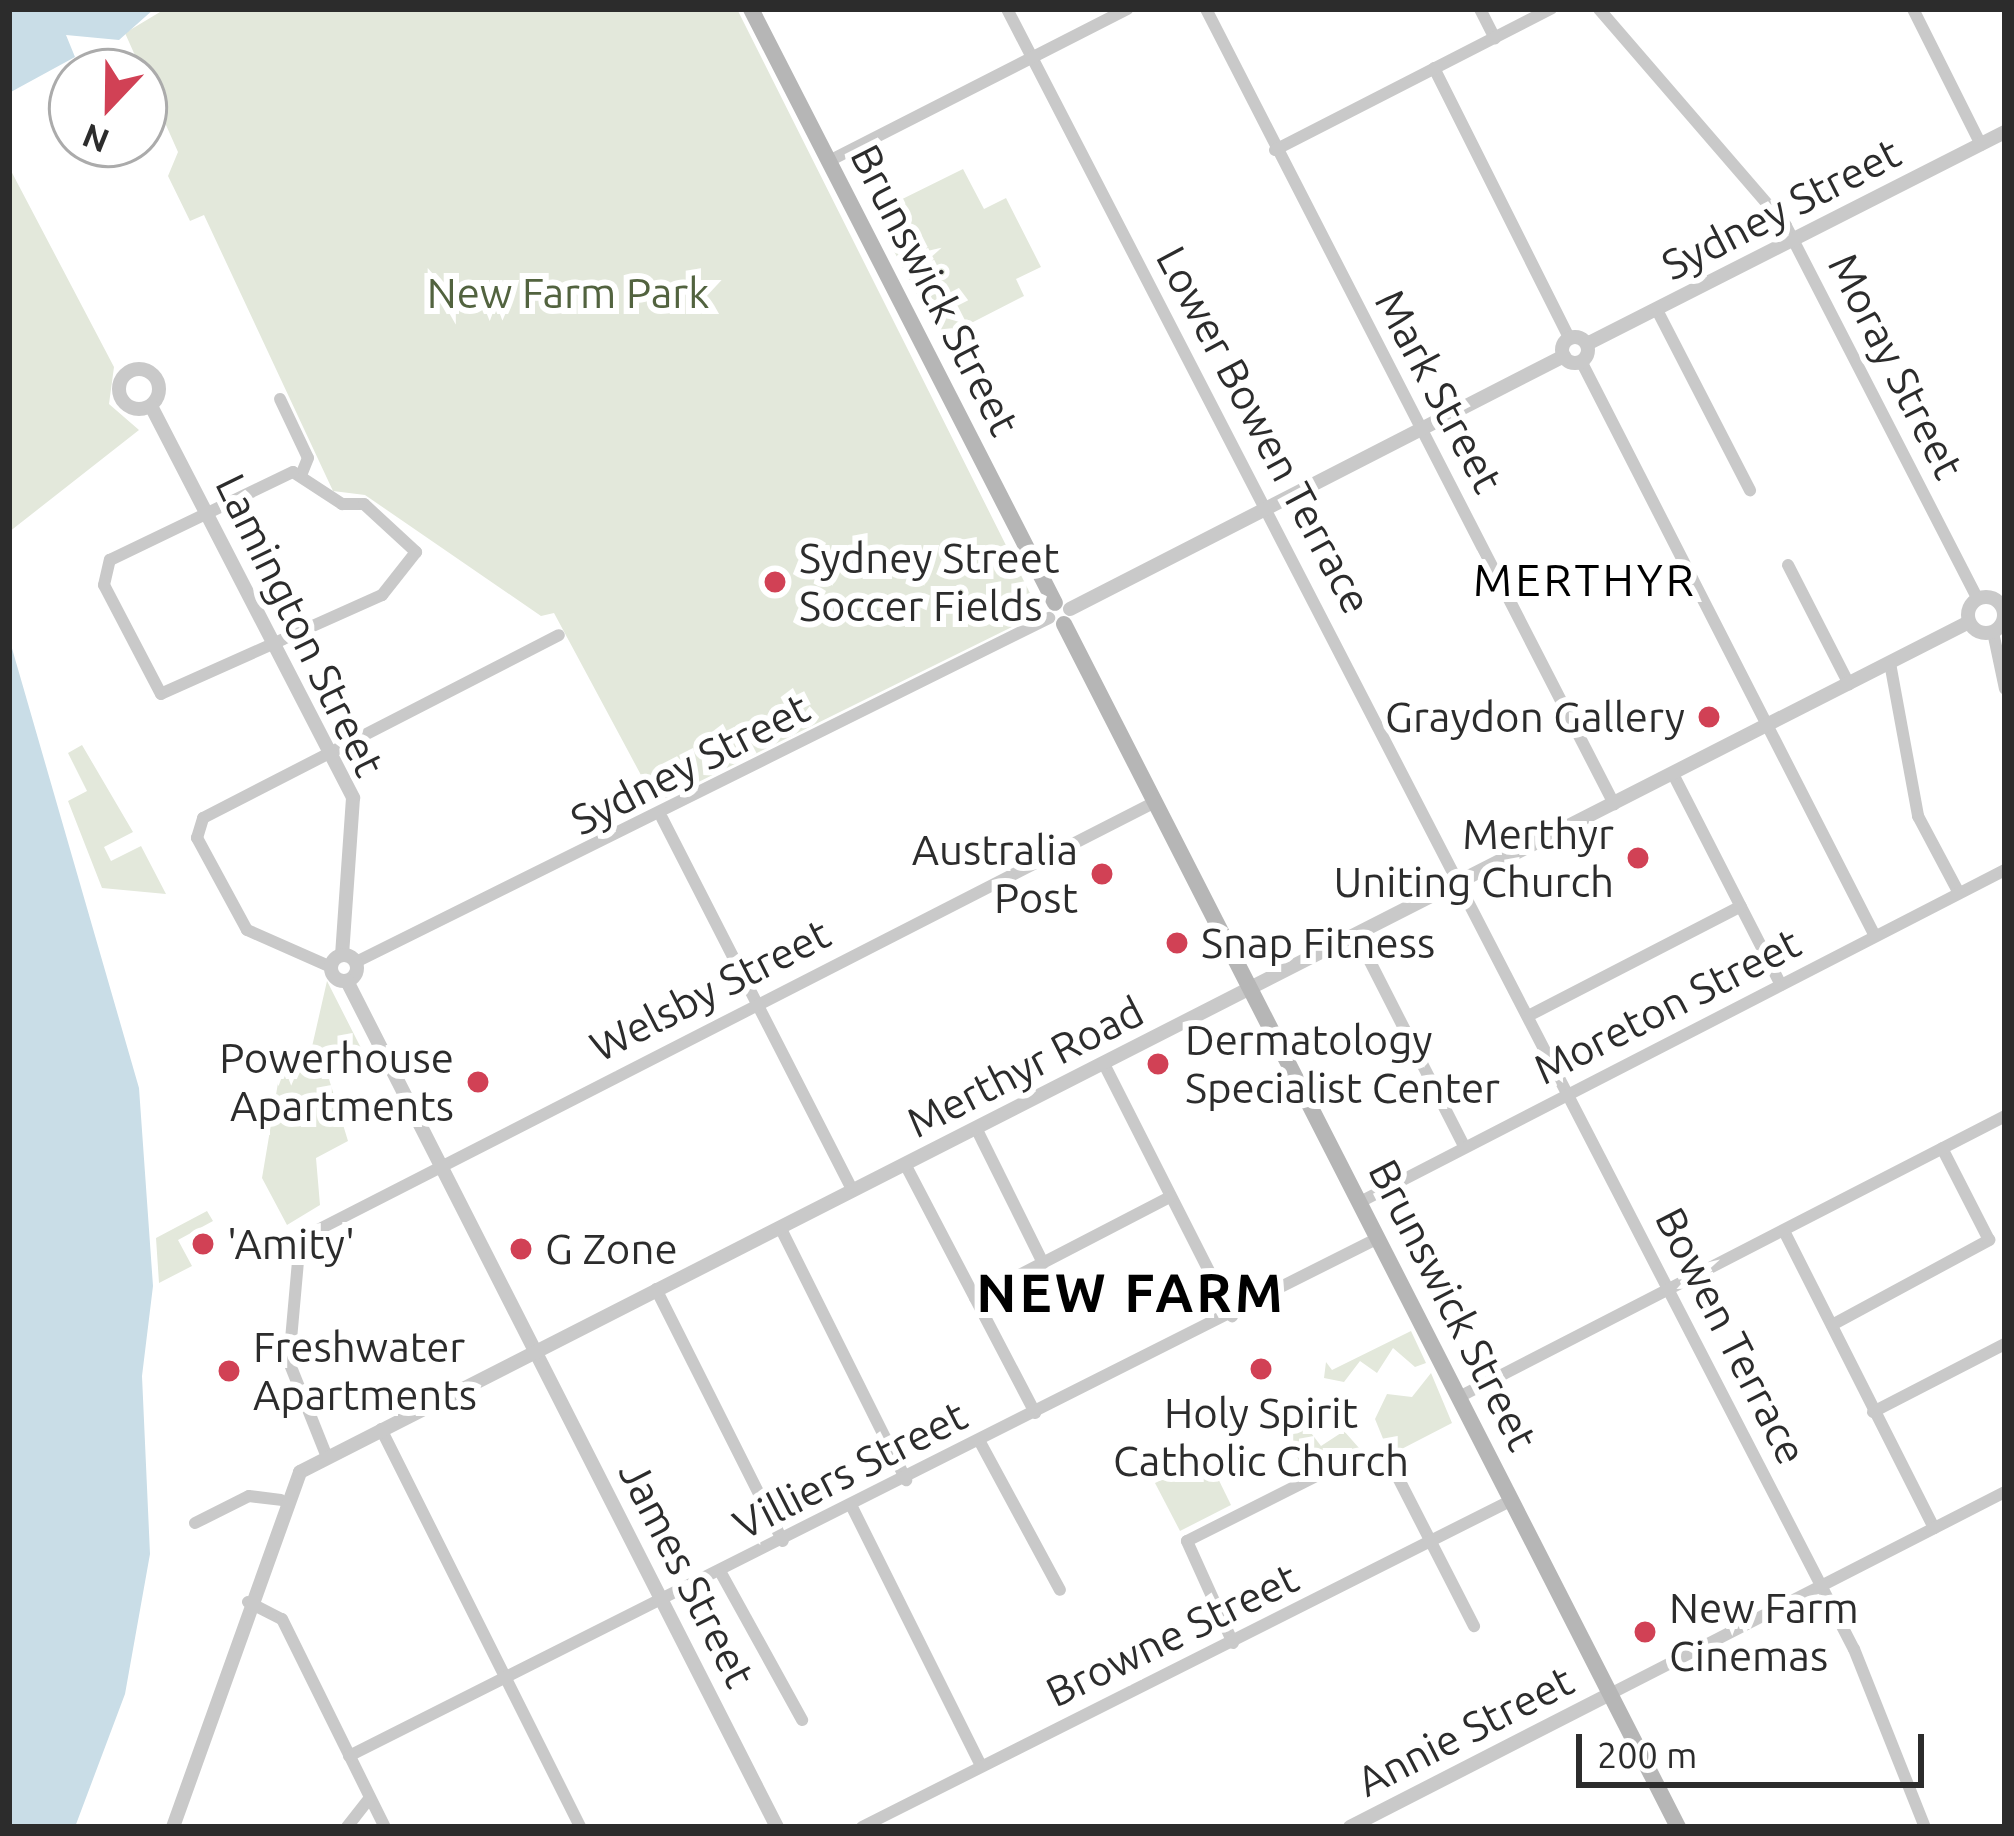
<!DOCTYPE html>
<html>
<head>
<meta charset="utf-8">
<style>
  body { margin:0 }
  #map { position:relative; width:2014px; height:1836px; overflow:hidden; background:#fff; font-family:Ubuntu,sans-serif }
  div>[style] { position:absolute }
  .green>* { inset:0; background:#e3e8db }
  .water>* { inset:0; background:#c9dde7 }
  .minor>* { height:12px; margin:-6px; padding:0 6px; transform-origin:6px; border-radius:6px; background:#c9c9c9 }
  .tertiary>* { height:14px; margin:-7px; padding:0 7px; transform-origin:7px; border-radius:7px; background:#c9c9c9 }
  .tertiary>.ring { margin:-7px; padding:0; box-sizing:content-box; background:none; border:14px solid #c9c9c9; border-radius:50% }
  .secondary>* { height:16px; margin:-8px; padding:0 8px; transform-origin:8px; border-radius:8px; background:#b6b6b6 }
  .dots>* { width:33px; height:33px; translate:-50% -50%; box-sizing:border-box; border:6px solid #fff; border-radius:50% }
  span { translate:-50% -50%; white-space:nowrap; text-align:center; line-height:1.15; -webkit-text-stroke:12px #fff; paint-order:stroke }
  .street-label { font-size:42px; color:#2c2c2c }
  .park-label { font-size:42px; color:#52633f }
  .poi-label { font-size:42px; color:#2c2c2c }
  .left { translate:0 -50%; text-align:left }
  .right { translate:-100% -50%; text-align:right }
  .neighbourhood-label { font-size:45px; color:#000; letter-spacing:3px }
  .district-label { font-size:54px; color:#000; font-weight:700; letter-spacing:3px }
  .frame { position:absolute; inset:0; border:12px solid #2c2c2c; pointer-events:none }
  .north { position:absolute; left:48px; top:48px; width:120px; height:120px; box-sizing:border-box; background:#fff; border:3px solid #ababab; border-radius:50%; rotate:202deg; font-size:33px; font-weight:700; line-height:48px; text-align:center; color:#2c2c2c }
  .north::after { content:''; display:block; margin:auto; width:42px; height:54px; background:#d14155; clip-path:polygon(50% 0,100% 100%,50% 72%,0 100%) }
  .scale { position:absolute; left:1576px; top:1734px; width:348px; height:54px; box-sizing:border-box; border:6px solid #2c2c2c; border-top:0; padding-left:15px; font-size:36px; line-height:42px; white-space:nowrap; color:#2c2c2c; -webkit-text-stroke:9px #fff; paint-order:stroke }
</style>
</head>
<body>
<div id="map">
  <div class="green">
    <i style="clip-path:polygon(165px 9px,737px 9px,1040px 613px,656px 803px,554px 613px,541px 616px,365px 495px,333px 491px,204px 215px,190px 221px,168px 176px,178px 152px,125px 33px)"></i>
    <i style="clip-path:polygon(9px 167px,114px 367px,109px 404px,139px 430px,9px 532px)"></i>
    <i style="clip-path:polygon(963px 169px,984px 209px,1006px 198px,1041px 267px,1016px 279px,1024px 296px,940px 339px,874px 213px)"></i>
    <i style="clip-path:polygon(82px 745px,133px 832px,104px 847px,111px 861px,141px 846px,166px 894px,102px 888px,68px 801px,87px 791px,68px 753px)"></i>
    <i style="clip-path:polygon(327px 981px,361px 1048px,325px 1066px,348px 1141px,316px 1158px,320px 1205px,287px 1225px,262px 1178px,280px 1071px,306px 1073px)"></i>
    <i style="clip-path:polygon(207px 1211px,213px 1221px,178px 1240px,192px 1266px,159px 1283px,156px 1238px)"></i>
    <i style="clip-path:polygon(1411px 1331px,1426px 1363px,1415px 1367px,1393px 1348px,1377px 1373px,1360px 1361px,1344px 1382px,1324px 1378px,1326px 1362px,1332px 1370px)"></i>
    <i style="clip-path:polygon(1431px 1373px,1452px 1423px,1390px 1455px,1303px 1470px,1284px 1426px,1302px 1421px,1321px 1446px,1344px 1431px,1367px 1457px,1386px 1446px,1375px 1419px,1387px 1394px,1412px 1397px)"></i>
    <i style="clip-path:polygon(1208px 1458px,1231px 1505px,1180px 1531px,1155px 1483px)"></i>
  </div>
  <div class="water">
    <i style="clip-path:polygon(9px 9px,154px 9px,119px 40px,66px 35px,75px 57px,9px 93px)"></i>
    <i style="clip-path:polygon(9px 638px,139px 1088px,153px 1286px,142px 1376px,150px 1554px,125px 1694px,75px 1827px,9px 1827px)"></i>
  </div>
  <div class="minor">
    <i style="left:1007px;top:9px;width:1846px;rotate:62.69deg"></i>
    <i style="left:1854px;top:1649px;width:192px;rotate:68.3deg"></i>
    <i style="left:1206px;top:9px;width:894px;rotate:62.83deg"></i>
    <i style="left:1480px;top:9px;width:33px;rotate:63deg"></i>
    <i style="left:1599px;top:9px;width:286px;rotate:49.2deg"></i>
    <i style="left:1786px;top:226px;width:420px;rotate:62.8deg"></i>
    <i style="left:1913px;top:9px;width:152px;rotate:63.4deg"></i>
    <i style="left:1434px;top:68px;width:303px;rotate:63.4deg"></i>
    <i style="left:1275px;top:150px;width:310px;rotate:-27.1deg"></i>
    <i style="left:829px;top:161px;width:335px;rotate:-27deg"></i>
    <i style="left:1657px;top:310px;width:203px;rotate:62.7deg"></i>
    <i style="left:1581px;top:361px;width:646px;rotate:62.92deg"></i>
    <i style="left:280px;top:399px;width:65px;rotate:64.6deg"></i>
    <i style="left:308px;top:458px;width:18px;rotate:112deg"></i>
    <i style="left:293px;top:472px;width:59px;rotate:33.1deg"></i>
    <i style="left:342px;top:504px;width:22px"></i>
    <i style="left:364px;top:504px;width:71px;rotate:42.7deg"></i>
    <i style="left:416px;top:552px;width:55px;rotate:128.3deg"></i>
    <i style="left:382px;top:595px;width:242px;rotate:155.9deg"></i>
    <i style="left:161px;top:694px;width:123px;rotate:-117.6deg"></i>
    <i style="left:104px;top:585px;width:26px;rotate:-77deg"></i>
    <i style="left:110px;top:560px;width:203px;rotate:-25.7deg"></i>
    <i style="left:1788px;top:565px;width:134px;rotate:62.9deg"></i>
    <i style="left:1993px;top:632px;width:58px;rotate:78.1deg"></i>
    <i style="left:1890px;top:663px;width:156px;rotate:79.6deg"></i>
    <i style="left:1918px;top:816px;width:87px;rotate:62deg"></i>
    <i style="left:1673px;top:774px;width:237px;rotate:62.9deg"></i>
    <i style="left:662px;top:818px;width:419px;rotate:62.9deg"></i>
    <i style="left:1357px;top:936px;width:236px;rotate:63deg"></i>
    <i style="left:356px;top:962px;width:774px;rotate:-26.4deg"></i>
    <i style="left:331px;top:967px;width:92px;rotate:-156.2deg"></i>
    <i style="left:247px;top:930px;width:105px;rotate:-118.5deg"></i>
    <i style="left:197px;top:838px;width:21px;rotate:-73deg"></i>
    <i style="left:203px;top:818px;width:400px;rotate:-27.2deg"></i>
    <i style="left:1530px;top:1015px;width:237px;rotate:-27.3deg"></i>
    <i style="left:1104px;top:1064px;width:283px;rotate:63.1deg"></i>
    <i style="left:976px;top:1128px;width:151px;rotate:63.6deg"></i>
    <i style="left:905px;top:1164px;width:281px;rotate:62.4deg"></i>
    <i style="left:1360px;top:1202px;width:725px;rotate:-27.24deg"></i>
    <i style="left:780px;top:1227px;width:283px;rotate:63.5deg"></i>
    <i style="left:1784px;top:1231px;width:333px;rotate:63.2deg"></i>
    <i style="left:656px;top:1289px;width:282px;rotate:63.3deg"></i>
    <i style="left:975px;top:1298px;width:220px;rotate:-27.4deg"></i>
    <i style="left:1832px;top:1325px;width:179px;rotate:-28.4deg"></i>
    <i style="left:1989px;top:1240px;width:103px;rotate:-117.1deg"></i>
    <i style="left:1459px;top:1397px;width:614px;rotate:-27.23deg"></i>
    <i style="left:1873px;top:1412px;width:148px;rotate:-27.3deg"></i>
    <i style="left:381px;top:1429px;width:445px;rotate:63.4deg"></i>
    <i style="left:980px;top:1442px;width:168px;rotate:61.6deg"></i>
    <i style="left:327px;top:1457px;width:102px;rotate:-111.8deg"></i>
    <i style="left:289px;top:1362px;width:123px;rotate:-84.9deg"></i>
    <i style="left:300px;top:1239px;width:960px;rotate:-27.07deg"></i>
    <i style="left:1388px;top:1458px;width:189px;rotate:62.9deg"></i>
    <i style="left:852px;top:1507px;width:289px;rotate:63.5deg"></i>
    <i style="left:195px;top:1523px;width:60px;rotate:-26.6deg"></i>
    <i style="left:249px;top:1496px;width:32px;rotate:7deg"></i>
    <i style="left:721px;top:1573px;width:168px;rotate:61.1deg"></i>
    <i style="left:248px;top:1602px;width:38px;rotate:27deg"></i>
    <i style="left:282px;top:1619px;width:232px;rotate:63.7deg"></i>
    <i style="left:1233px;top:1643px;width:112px;rotate:-114.3deg"></i>
    <i style="left:1187px;top:1541px;width:171px;rotate:-26.7deg"></i>
    <i style="left:1610px;top:1694px;width:444px;rotate:-27.1deg"></i>
    <i style="left:349px;top:1756px;width:1152px;rotate:-26.72deg"></i>
    <i style="left:347px;top:1827px;width:37px;rotate:-52deg"></i>
    <i style="left:862px;top:1827px;width:728px;rotate:-26.71deg"></i>
  </div>
  <div class="tertiary">
    <i class="ring" style="left:1562px;top:337px;width:12px;height:12px"></i>
    <i style="left:1587px;top:344px;width:469px;rotate:-26.9deg"></i>
    <i class="ring" style="left:119px;top:369px;width:26px;height:26px"></i>
    <i style="left:151px;top:406px;width:441px;rotate:62.7deg"></i>
    <i style="left:353px;top:798px;width:156px;rotate:94deg"></i>
    <i class="ring" style="left:1968px;top:597px;width:22px;height:22px"></i>
    <i style="left:1070px;top:609px;width:555px;rotate:-27.12deg"></i>
    <i class="ring" style="left:331px;top:955px;width:12px;height:12px"></i>
    <i style="left:347px;top:981px;width:949px;rotate:63.06deg"></i>
    <i style="left:173px;top:1827px;width:377px;rotate:-70.3deg"></i>
    <i style="left:300px;top:1472px;width:1873px;rotate:-26.99deg"></i>
    <i style="left:1350px;top:1827px;width:292px;rotate:-27.1deg"></i>
  </div>
  <div class="secondary">
    <i style="left:751px;top:9px;width:667px;rotate:62.9deg"></i>
    <i style="left:1064px;top:624px;width:1351px;rotate:62.96deg"></i>
  </div>
  <div class="dots">
    <i style="left:775px;top:582px;background:#d14155"></i>
    <i style="left:1709px;top:717px;background:#d14155"></i>
    <i style="left:1638px;top:858px;background:#d14155"></i>
    <i style="left:1102px;top:874px;background:#d14155"></i>
    <i style="left:1177px;top:943px;background:#d14155"></i>
    <i style="left:1158px;top:1064px;background:#d14155"></i>
    <i style="left:478px;top:1082px;background:#d14155"></i>
    <i style="left:203px;top:1244px;background:#d14155"></i>
    <i style="left:521px;top:1249px;background:#d14155"></i>
    <i style="left:1261px;top:1369px;background:#d14155"></i>
    <i style="left:229px;top:1371px;background:#d14155"></i>
    <i style="left:1645px;top:1632px;background:#d14155"></i>
  </div>
  <div class="street-label">
    <span style="left:1781px;top:209px;rotate:-27deg">Sydney Street</span>
    <span style="left:935px;top:290px;rotate:63deg">Brunswick Street</span>
    <span style="left:1896px;top:366px;rotate:63deg">Moray Street</span>
    <span style="left:1439px;top:391px;rotate:62deg">Mark Street</span>
    <span style="left:1264px;top:430px;rotate:62deg">Lower Bowen Terrace</span>
    <span style="left:300px;top:625px;rotate:64deg">Lamington Street</span>
    <span style="left:690px;top:764px;rotate:-27deg">Sydney Street</span>
    <span style="left:710px;top:990px;rotate:-27deg">Welsby Street</span>
    <span style="left:1667px;top:1006px;rotate:-27deg">Moreton Street</span>
    <span style="left:1025px;top:1067px;rotate:-27deg">Merthyr Road</span>
    <span style="left:1453px;top:1305px;rotate:63deg">Brunswick Street</span>
    <span style="left:1731px;top:1336px;rotate:63deg">Bowen Terrace</span>
    <span style="left:850px;top:1470px;rotate:-27deg">Villiers Street</span>
    <span style="left:687px;top:1574px;rotate:63deg">James Street</span>
    <span style="left:1172px;top:1635px;rotate:-26deg">Browne Street</span>
    <span style="left:1465px;top:1731px;rotate:-27deg">Annie Street</span>
  </div>
  <div class="park-label">
    <span style="left:568px;top:293px">New Farm Park</span>
  </div>
  <div class="poi-label">
    <span class="left" style="left:799px;top:582px">Sydney Street<br>Soccer Fields</span>
    <span class="right" style="left:1685px;top:717px">Graydon Gallery</span>
    <span class="right" style="left:1614px;top:858px">Merthyr<br>Uniting Church</span>
    <span class="right" style="left:1078px;top:874px">Australia<br>Post</span>
    <span class="left" style="left:1201px;top:943px">Snap Fitness</span>
    <span class="left" style="left:1185px;top:1064px">Dermatology<br>Specialist Center</span>
    <span class="right" style="left:454px;top:1082px">Powerhouse<br>Apartments</span>
    <span class="left" style="left:227px;top:1244px">'Amity'</span>
    <span class="left" style="left:545px;top:1249px">G Zone</span>
    <span class="left" style="left:253px;top:1371px">Freshwater<br>Apartments</span>
    <span style="left:1261px;top:1437px">Holy Spirit<br>Catholic Church</span>
    <span class="left" style="left:1669px;top:1632px">New Farm<br>Cinemas</span>
  </div>
  <div class="neighbourhood-label">
    <span style="left:1585px;top:580px">MERTHYR</span>
  </div>
  <div class="district-label">
    <span style="left:1131px;top:1292px">NEW FARM</span>
  </div>
  <div class="frame"></div>
  <div class="north">N</div>
  <div class="scale">200 m</div>
</div>
</body>
</html>
